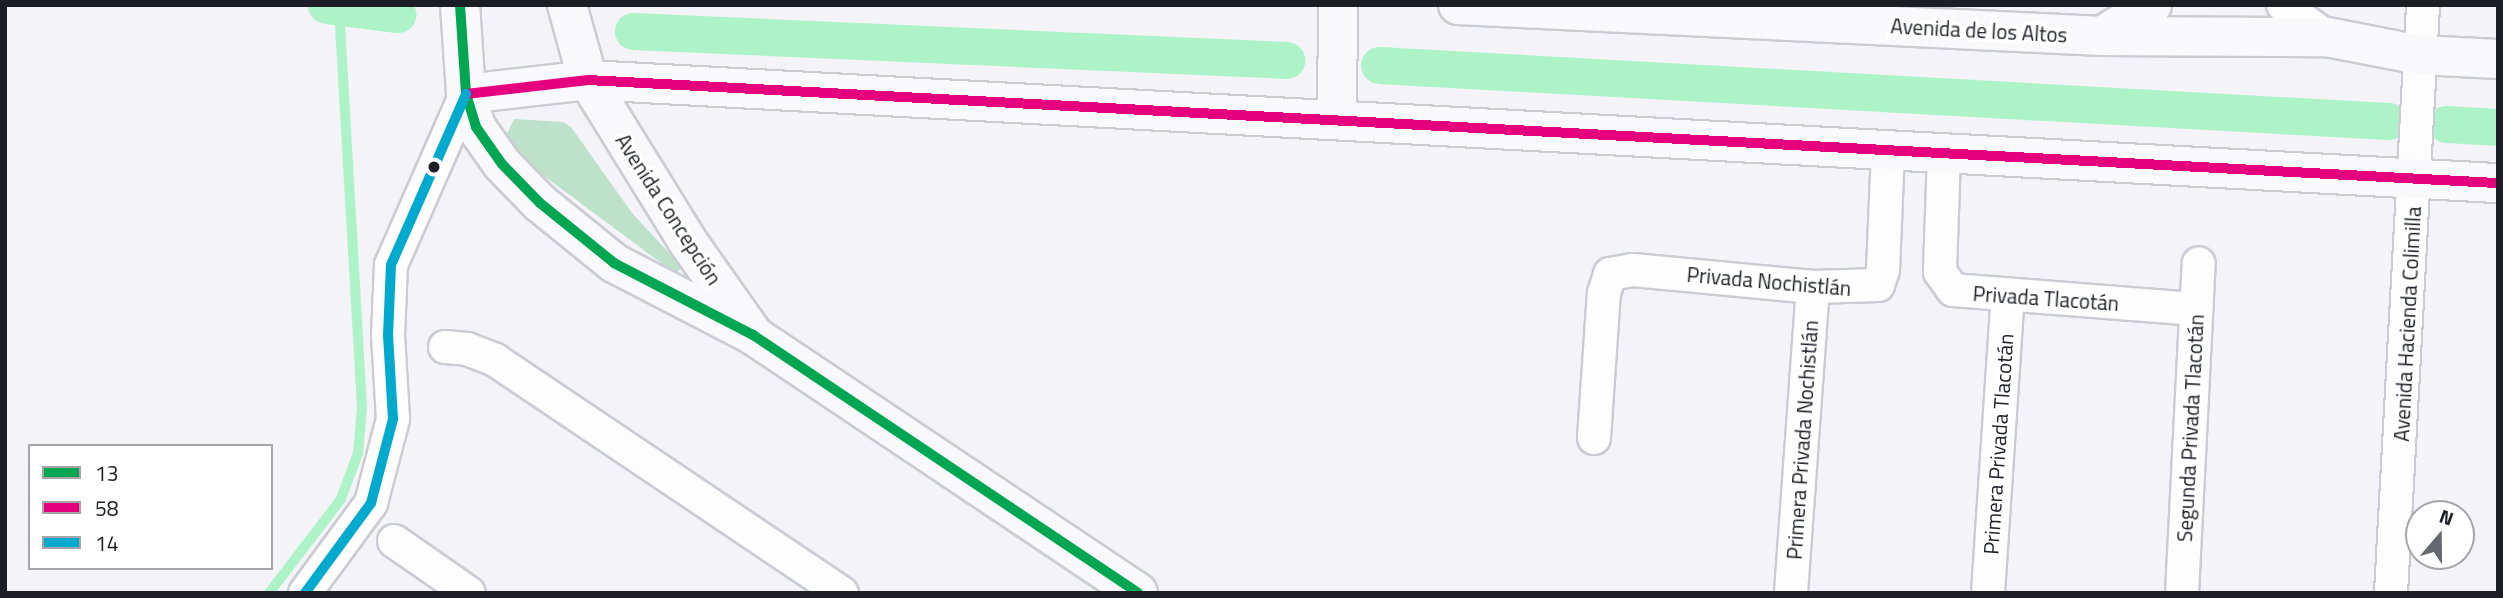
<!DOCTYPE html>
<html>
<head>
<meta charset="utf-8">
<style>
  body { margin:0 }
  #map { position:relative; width:2503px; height:598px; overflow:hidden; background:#f3f3f8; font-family:"Titillium Web",sans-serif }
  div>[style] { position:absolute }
  .green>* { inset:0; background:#bee1cb }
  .stream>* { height:10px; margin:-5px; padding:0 5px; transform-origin:5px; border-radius:5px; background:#aef3c7 }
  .canal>* { height:37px; margin:-18.5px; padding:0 18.5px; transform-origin:18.5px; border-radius:18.5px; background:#aef3c7 }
  .roads { filter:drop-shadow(2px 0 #cbccd2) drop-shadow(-2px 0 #cbccd2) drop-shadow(0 2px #cbccd2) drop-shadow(0 -2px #cbccd2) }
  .street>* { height:32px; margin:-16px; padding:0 16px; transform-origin:16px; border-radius:16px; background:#fdfdfe }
  .secondary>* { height:38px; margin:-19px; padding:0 19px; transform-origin:19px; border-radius:19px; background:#f9f9fc }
  .bus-1>* { height:10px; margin:-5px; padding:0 5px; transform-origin:5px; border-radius:5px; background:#00a651 }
  .bus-2>* { height:10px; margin:-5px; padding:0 5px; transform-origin:5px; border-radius:5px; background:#e5007d }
  .bus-3>* { height:10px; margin:-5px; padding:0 5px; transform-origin:5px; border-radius:5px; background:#00a9ce }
  .dots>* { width:19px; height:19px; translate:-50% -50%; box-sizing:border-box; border:4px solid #fff; border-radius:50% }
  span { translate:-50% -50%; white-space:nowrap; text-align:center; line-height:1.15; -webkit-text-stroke:7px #fff; paint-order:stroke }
  .street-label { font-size:21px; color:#1c1d25 }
  .frame { position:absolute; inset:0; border:7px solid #1c1d25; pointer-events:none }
  .legend { position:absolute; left:28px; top:444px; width:245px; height:126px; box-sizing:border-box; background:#fff; border:2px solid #a4a5a8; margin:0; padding:9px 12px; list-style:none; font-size:21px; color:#1c1d25 }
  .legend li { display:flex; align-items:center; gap:14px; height:35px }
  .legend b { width:35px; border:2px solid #a4a5a8 }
  .north { position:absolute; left:2405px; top:500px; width:70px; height:70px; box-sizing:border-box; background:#fff; border:2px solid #a4a5a8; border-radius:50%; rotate:20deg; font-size:19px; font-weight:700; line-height:28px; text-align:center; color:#1c1d25 }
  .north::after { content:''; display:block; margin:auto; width:24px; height:32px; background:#67686f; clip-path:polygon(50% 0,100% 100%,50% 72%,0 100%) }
</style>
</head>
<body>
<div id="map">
  <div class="green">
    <i style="clip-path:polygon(514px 119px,563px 122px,571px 127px,632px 213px,682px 267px,676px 274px,528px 164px,507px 134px)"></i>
  </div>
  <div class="stream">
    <i style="left:269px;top:593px;width:118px;rotate:-52.5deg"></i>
    <i style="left:341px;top:499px;width:49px;rotate:-69.7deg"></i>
    <i style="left:358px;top:453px;width:46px;rotate:-85deg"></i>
    <i style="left:362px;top:407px;width:401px;rotate:-93.3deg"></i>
  </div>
  <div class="canal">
    <i style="left:326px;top:5px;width:72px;rotate:7.2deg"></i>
    <i style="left:633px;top:31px;width:654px;rotate:2.54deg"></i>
    <i style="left:1379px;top:65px;width:1011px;rotate:3.18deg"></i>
    <i style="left:2446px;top:124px;width:52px;rotate:3.3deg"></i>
  </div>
  <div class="roads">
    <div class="street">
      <i style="left:2283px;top:5px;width:54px;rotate:36deg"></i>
      <i style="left:1944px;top:155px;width:117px;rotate:92deg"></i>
      <i style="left:1940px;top:272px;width:22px;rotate:54deg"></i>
      <i style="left:1953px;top:290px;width:244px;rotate:4.5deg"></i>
      <i style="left:445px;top:347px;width:22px;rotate:5deg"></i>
      <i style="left:467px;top:349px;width:30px;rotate:21deg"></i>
      <i style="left:495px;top:360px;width:418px;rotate:33.9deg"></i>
      <i style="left:1594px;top:438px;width:145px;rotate:-86.1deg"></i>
      <i style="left:1604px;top:293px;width:20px;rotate:-72deg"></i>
      <i style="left:1610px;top:274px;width:23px;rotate:-10deg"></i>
      <i style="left:1633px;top:270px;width:181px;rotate:5.4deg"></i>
      <i style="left:1813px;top:287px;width:65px;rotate:-1.8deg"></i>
      <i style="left:1878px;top:285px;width:16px;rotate:-72deg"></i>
      <i style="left:1883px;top:270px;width:118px;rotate:-87.6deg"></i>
      <i style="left:394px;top:541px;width:91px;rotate:34.7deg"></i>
      <i style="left:305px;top:593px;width:112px;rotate:-53.7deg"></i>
      <i style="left:371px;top:503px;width:87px;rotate:-75.3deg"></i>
      <i style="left:393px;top:419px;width:83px;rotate:-93.4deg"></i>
      <i style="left:388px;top:336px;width:71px;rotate:-87.6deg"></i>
      <i style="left:391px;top:265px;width:187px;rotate:-66.3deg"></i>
      <i style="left:1791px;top:593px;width:307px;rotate:-85.9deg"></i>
      <i style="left:1988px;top:593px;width:299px;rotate:-86.2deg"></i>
      <i style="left:2182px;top:593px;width:330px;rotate:-87.1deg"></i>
      <i style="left:2391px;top:593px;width:589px;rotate:-86.88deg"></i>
    </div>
    <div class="secondary">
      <i style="left:460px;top:5px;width:89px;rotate:86.1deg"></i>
      <i style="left:466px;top:94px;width:34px;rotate:73deg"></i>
      <i style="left:476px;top:127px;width:45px;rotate:54.9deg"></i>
      <i style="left:502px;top:164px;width:54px;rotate:45.7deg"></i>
      <i style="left:540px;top:203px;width:95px;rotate:39deg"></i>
      <i style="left:614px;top:263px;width:157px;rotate:27.4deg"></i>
      <i style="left:753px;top:335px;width:463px;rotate:33.8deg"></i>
      <i style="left:567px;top:5px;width:78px;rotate:74.4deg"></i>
      <i style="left:588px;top:80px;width:190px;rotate:58.3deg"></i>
      <i style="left:688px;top:242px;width:108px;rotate:54.8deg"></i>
      <i style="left:1458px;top:5px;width:645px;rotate:2.76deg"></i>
      <i style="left:2102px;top:36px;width:225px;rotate:0.3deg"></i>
      <i style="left:2327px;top:37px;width:95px;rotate:11deg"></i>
      <i style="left:2420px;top:55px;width:78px;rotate:2.9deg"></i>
      <i style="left:2102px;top:36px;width:59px;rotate:-31.8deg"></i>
      <i style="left:466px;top:94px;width:123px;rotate:-6.5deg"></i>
      <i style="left:588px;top:80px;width:1913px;rotate:3.09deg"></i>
      <i style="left:1337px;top:118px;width:113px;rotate:-89.5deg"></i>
    </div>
  </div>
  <div class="bus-1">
    <i style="left:460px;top:5px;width:89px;rotate:86.1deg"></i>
    <i style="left:466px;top:94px;width:34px;rotate:73deg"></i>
    <i style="left:476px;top:127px;width:45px;rotate:54.9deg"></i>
    <i style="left:502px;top:164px;width:54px;rotate:45.7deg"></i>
    <i style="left:540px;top:203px;width:95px;rotate:39deg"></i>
    <i style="left:614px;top:263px;width:157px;rotate:27.4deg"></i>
    <i style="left:753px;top:335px;width:463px;rotate:33.8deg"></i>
  </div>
  <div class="bus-2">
    <i style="left:466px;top:94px;width:123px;rotate:-6.5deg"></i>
    <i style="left:588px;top:80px;width:1913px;rotate:3.09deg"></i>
  </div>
  <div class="bus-3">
    <i style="left:305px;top:593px;width:112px;rotate:-53.7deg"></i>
    <i style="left:371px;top:503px;width:87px;rotate:-75.3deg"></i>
    <i style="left:393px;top:419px;width:83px;rotate:-93.4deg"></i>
    <i style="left:388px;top:336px;width:71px;rotate:-87.6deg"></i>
    <i style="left:391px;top:265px;width:187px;rotate:-66.3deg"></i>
  </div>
  <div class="dots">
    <i style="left:434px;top:167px;background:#1c1d25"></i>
  </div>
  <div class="street-label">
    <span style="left:1979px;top:30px;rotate:3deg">Avenida de los Altos</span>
    <span style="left:669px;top:209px;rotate:57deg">Avenida Concepción</span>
    <span style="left:1769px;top:281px;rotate:5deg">Privada Nochistlán</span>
    <span style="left:2046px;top:298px;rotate:4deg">Privada Tlacotán</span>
    <span style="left:2407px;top:324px;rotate:-87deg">Avenida Hacienda Colimilla</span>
    <span style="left:2190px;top:428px;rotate:-87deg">Segunda Privada Tlacotán</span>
    <span style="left:1802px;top:440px;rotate:-86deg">Primera Privada Nochistlán</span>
    <span style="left:1998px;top:444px;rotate:-86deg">Primera Privada Tlacotán</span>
  </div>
  <div class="frame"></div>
  <ul class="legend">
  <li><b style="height:9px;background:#00a651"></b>13</li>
  <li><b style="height:9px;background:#e5007d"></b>58</li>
  <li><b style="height:9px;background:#00a9ce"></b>14</li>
  </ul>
  <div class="north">N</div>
</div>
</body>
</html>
